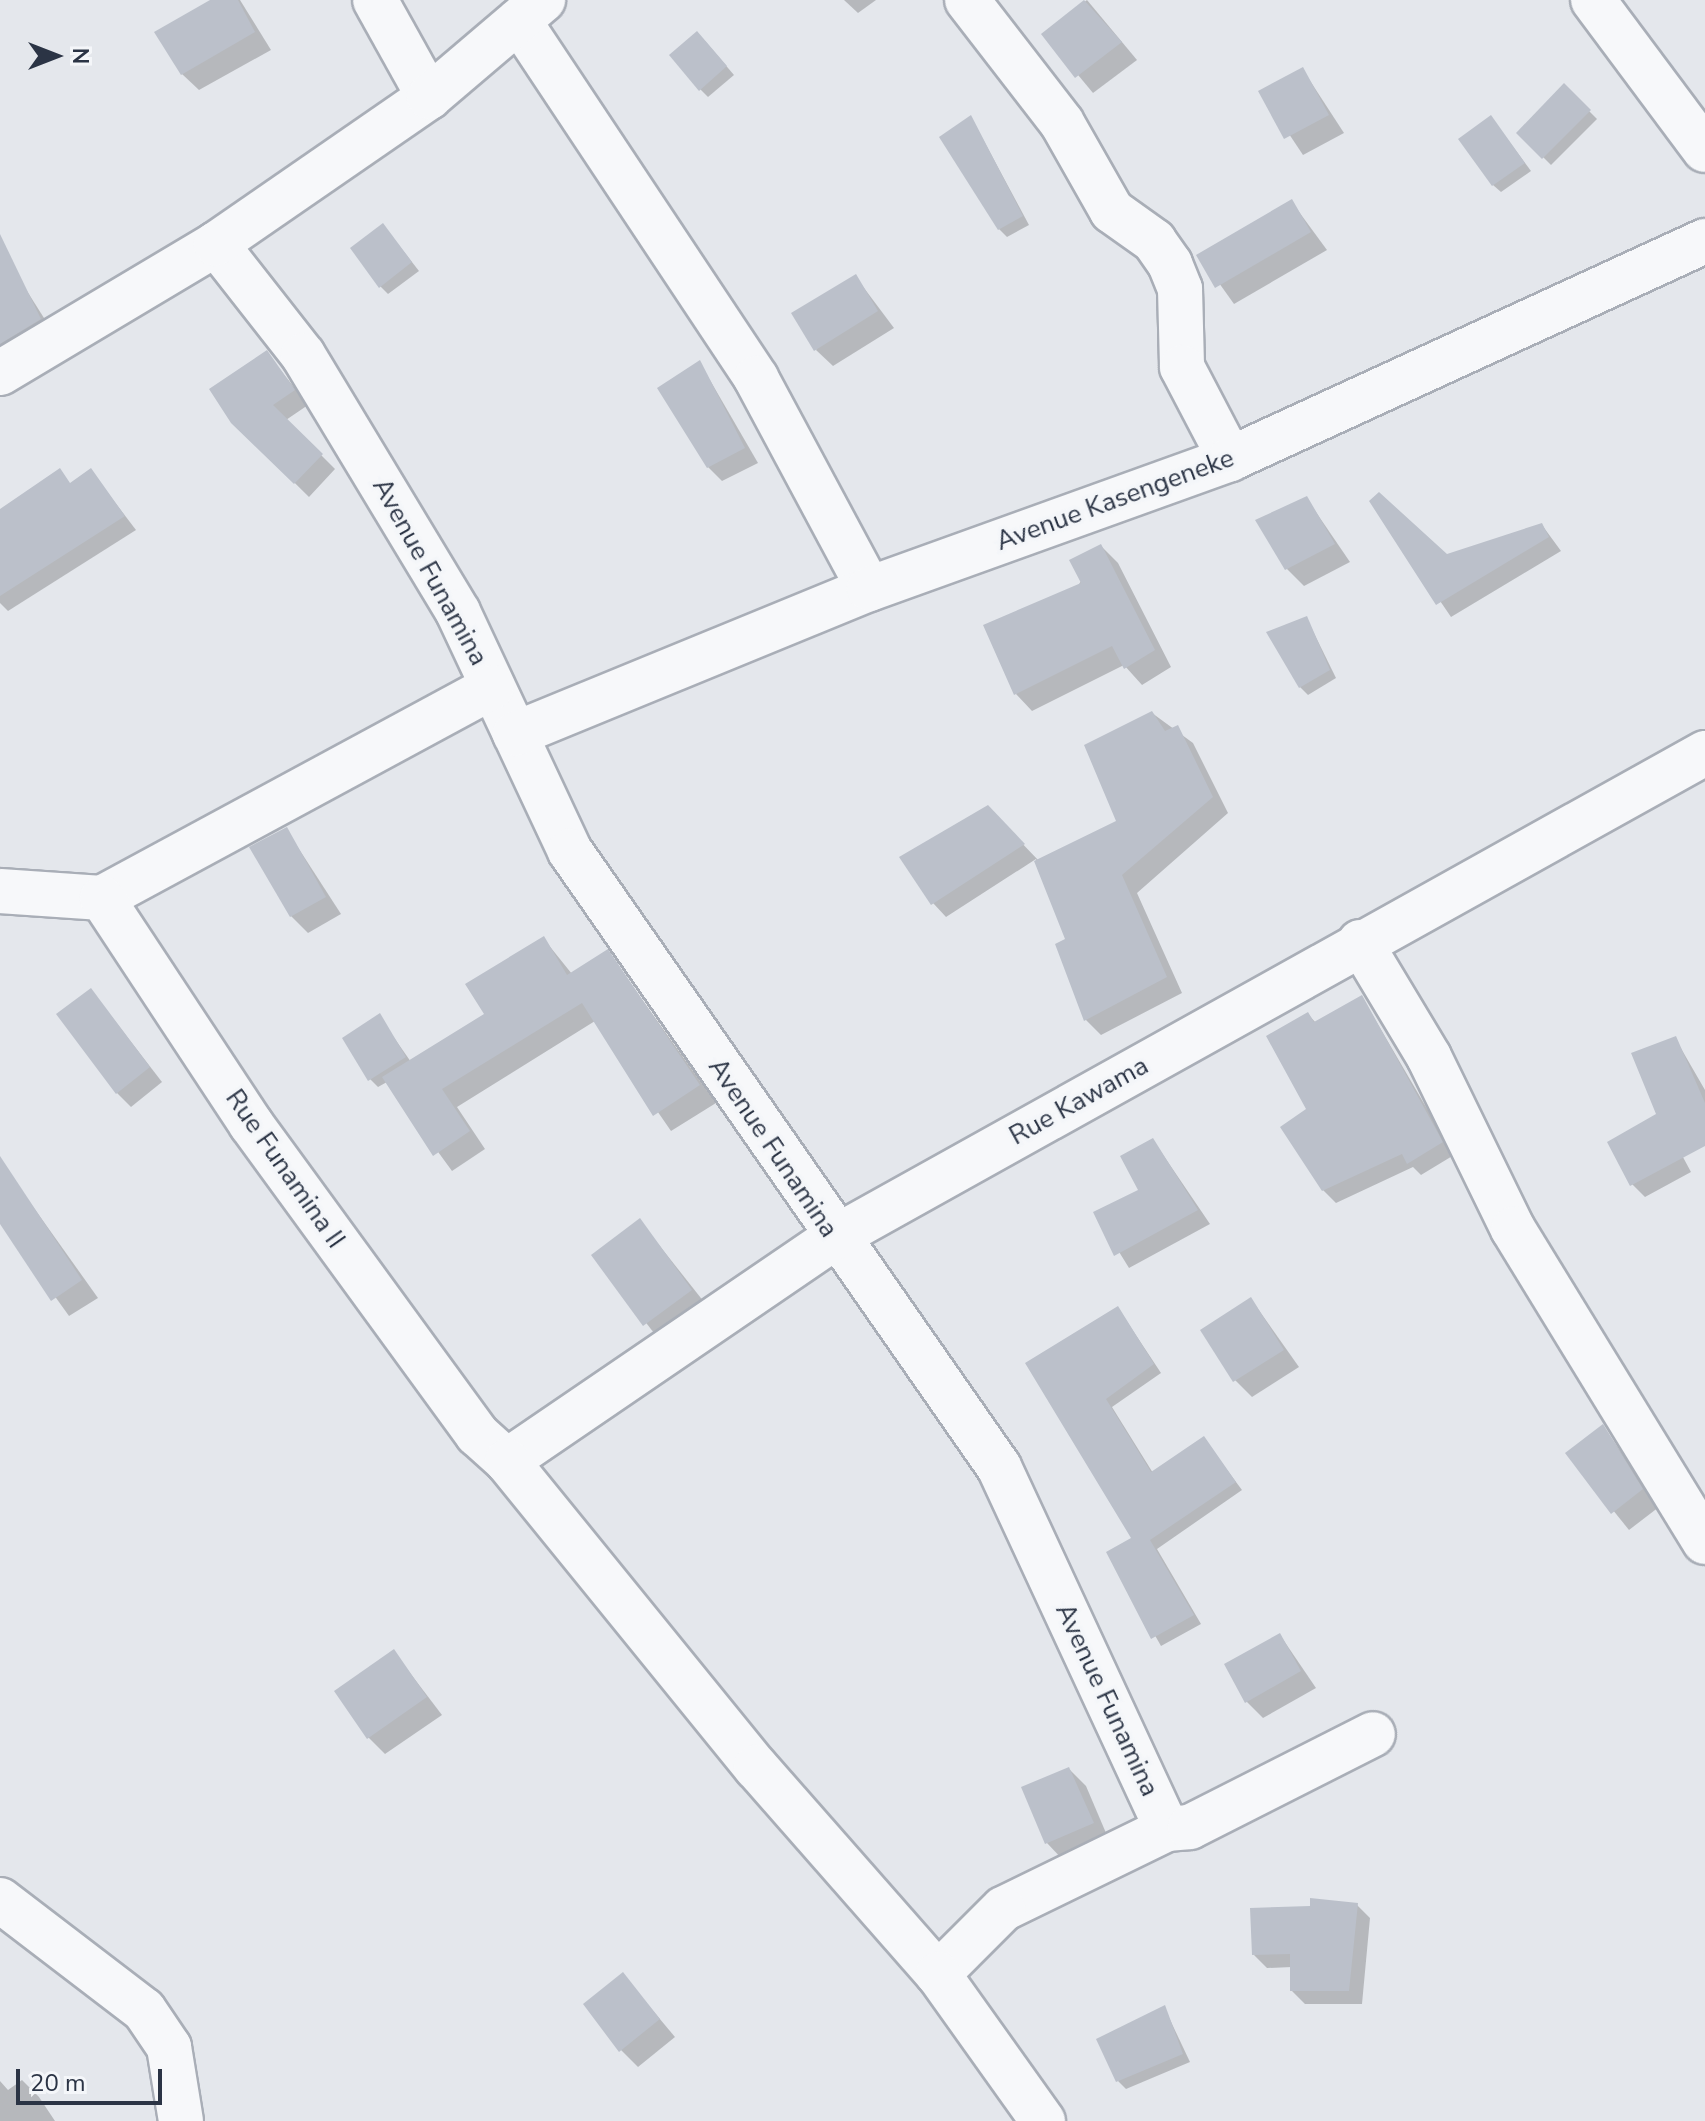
<!DOCTYPE html>
<html>
<head>
<meta charset="utf-8">
<style>
  body { margin:0 }
  #map { position:relative; width:1705px; height:2121px; overflow:hidden; background:#e4e7ec; font-family:"Nunito Sans",sans-serif }
  div>[style] { position:absolute }
  .shadow>* { inset:0; background:#0003 }
  .building>* { inset:0; background:#bbc0ca }
  .roads { filter:drop-shadow(2px 0 #a9aeb7) drop-shadow(-2px 0 #a9aeb7) drop-shadow(0 2px #a9aeb7) drop-shadow(0 -2px #a9aeb7) }
  .street>* { height:44px; margin:-22px; padding:0 22px; transform-origin:22px; border-radius:22px; background:#f7f8fa }
  span { translate:-50% -50%; white-space:nowrap; text-align:center; line-height:1.15; -webkit-text-stroke:7px #f4f6f9; paint-order:stroke }
  .street-label { font-size:26px; color:#2b3445 }
  .north { position:absolute; left:16px; top:16px; width:80px; height:80px; -webkit-text-stroke:6px #f4f6f9; paint-order:stroke; rotate:90deg; font-size:22px; font-weight:700; line-height:32px; text-align:center; color:#2b3445 }
  .north::after { content:''; display:block; margin:auto; width:28px; height:36px; background:#2b3445; clip-path:polygon(50% 0,100% 100%,50% 72%,0 100%) }
  .scale { position:absolute; left:16px; top:2069px; width:146px; height:36px; box-sizing:border-box; border:4px solid #2b3445; border-top:0; padding-left:10px; font-size:24px; line-height:28px; white-space:nowrap; color:#2b3445; -webkit-text-stroke:6px #f4f6f9; paint-order:stroke }
</style>
</head>
<body>
<div id="map">
  <div class="shadow">
    <i style="clip-path:polygon(214px 0,240px 0,271px 50px,199px 90px,182px 74px)"></i>
    <i style="clip-path:polygon(844px 0,876px 0,858px 13px)"></i>
    <i style="clip-path:polygon(1087px 0,1137px 60px,1093px 93px,1044px 34px)"></i>
    <i style="clip-path:polygon(705px 41px,734px 75px,708px 97px,700px 89px)"></i>
    <i style="clip-path:polygon(1303px 70px,1344px 133px,1303px 155px,1261px 92px)"></i>
    <i style="clip-path:polygon(1564px 86px,1597px 119px,1551px 165px,1519px 133px)"></i>
    <i style="clip-path:polygon(971px 117px,1029px 225px,1007px 237px,999px 229px)"></i>
    <i style="clip-path:polygon(1491px 117px,1531px 171px,1501px 192px,1493px 185px)"></i>
    <i style="clip-path:polygon(1291px 201px,1327px 250px,1234px 304px,1199px 255px)"></i>
    <i style="clip-path:polygon(383px 225px,419px 271px,388px 294px,380px 286px)"></i>
    <i style="clip-path:polygon(855px 276px,894px 328px,833px 366px,816px 350px)"></i>
    <i style="clip-path:polygon(20px 280px,56px 337px,0 358px,0 289px)"></i>
    <i style="clip-path:polygon(267px 353px,308px 405px,286px 420px,335px 469px,309px 497px,233px 422px)"></i>
    <i style="clip-path:polygon(700px 363px,758px 463px,722px 481px,708px 467px)"></i>
    <i style="clip-path:polygon(91px 471px,136px 530px,8px 611px,0 603px,0 526px)"></i>
    <i style="clip-path:polygon(1307px 499px,1350px 562px,1304px 586px,1287px 569px)"></i>
    <i style="clip-path:polygon(1372px 501px,1446px 556px,1542px 525px,1561px 551px,1451px 617px)"></i>
    <i style="clip-path:polygon(1101px 546px,1118px 563px,1171px 667px,1142px 685px,1124px 665px,1032px 711px,1016px 694px)"></i>
    <i style="clip-path:polygon(1307px 619px,1336px 678px,1308px 695px,1300px 687px)"></i>
    <i style="clip-path:polygon(1152px 713px,1193px 743px,1228px 813px,1137px 893px,1182px 993px,1101px 1035px,1086px 1020px,1067px 940px,1036px 859px,946px 917px,933px 903px,988px 808px,1039px 861px,1119px 822px)"></i>
    <i style="clip-path:polygon(286px 829px,341px 914px,308px 933px,291px 916px)"></i>
    <i style="clip-path:polygon(543px 938px,572px 974px,608px 952px,716px 1103px,671px 1131px,595px 1021px,457px 1107px,485px 1149px,452px 1171px,387px 1082px,378px 1087px,370px 1079px,379px 1016px,411px 1062px,486px 1015px)"></i>
    <i style="clip-path:polygon(91px 990px,162px 1082px,131px 1107px,117px 1093px)"></i>
    <i style="clip-path:polygon(1362px 997px,1454px 1155px,1421px 1175px,1413px 1167px,1336px 1203px,1323px 1190px,1309px 1110px,1308px 1014px,1316px 1023px)"></i>
    <i style="clip-path:polygon(1675px 1038px,1705px 1090px,1705px 1128px,1677px 1146px,1691px 1172px,1645px 1197px,1632px 1184px,1659px 1115px)"></i>
    <i style="clip-path:polygon(1153px 1140px,1210px 1224px,1129px 1268px,1095px 1213px,1141px 1191px)"></i>
    <i style="clip-path:polygon(9px 1173px,98px 1298px,69px 1316px,0 1220px,0 1179px)"></i>
    <i style="clip-path:polygon(640px 1221px,708px 1307px,661px 1342px,594px 1256px)"></i>
    <i style="clip-path:polygon(1251px 1299px,1299px 1367px,1252px 1397px,1235px 1380px)"></i>
    <i style="clip-path:polygon(1118px 1308px,1161px 1373px,1112px 1407px,1153px 1473px,1204px 1439px,1242px 1490px,1157px 1549px,1201px 1624px,1161px 1646px,1108px 1553px,1134px 1538px,1028px 1363px)"></i>
    <i style="clip-path:polygon(1603px 1426px,1659px 1507px,1629px 1530px,1567px 1453px)"></i>
    <i style="clip-path:polygon(1280px 1635px,1316px 1688px,1263px 1718px,1246px 1701px)"></i>
    <i style="clip-path:polygon(394px 1652px,442px 1715px,385px 1754px,368px 1737px)"></i>
    <i style="clip-path:polygon(1069px 1769px,1086px 1786px,1109px 1840px,1063px 1860px,1047px 1843px)"></i>
    <i style="clip-path:polygon(1357px 1905px,1370px 1918px,1362px 2004px,1305px 2004px,1292px 1991px,1292px 1967px,1267px 1968px,1254px 1955px)"></i>
    <i style="clip-path:polygon(623px 1975px,675px 2037px,638px 2067px,621px 2050px)"></i>
    <i style="clip-path:polygon(1164px 2007px,1190px 2062px,1126px 2089px,1118px 2081px)"></i>
    <i style="clip-path:polygon(22px 2080px,39px 2097px,55px 2121px,0 2121px,0 2081px,8px 2090px)"></i>
  </div>
  <div class="building">
    <i style="clip-path:polygon(210px 0,238px 0,255px 32px,181px 75px,154px 32px)"></i>
    <i style="clip-path:polygon(1084px 0,1122px 42px,1075px 78px,1041px 34px)"></i>
    <i style="clip-path:polygon(697px 31px,727px 66px,699px 91px,669px 55px)"></i>
    <i style="clip-path:polygon(1303px 67px,1329px 115px,1284px 139px,1258px 91px)"></i>
    <i style="clip-path:polygon(1564px 83px,1591px 110px,1542px 159px,1516px 133px)"></i>
    <i style="clip-path:polygon(971px 115px,1023px 216px,998px 230px,939px 137px)"></i>
    <i style="clip-path:polygon(1491px 115px,1525px 163px,1492px 186px,1458px 139px)"></i>
    <i style="clip-path:polygon(1292px 199px,1311px 232px,1215px 288px,1196px 255px)"></i>
    <i style="clip-path:polygon(383px 223px,412px 262px,379px 288px,350px 248px)"></i>
    <i style="clip-path:polygon(0 234px,41px 319px,0 344px)"></i>
    <i style="clip-path:polygon(856px 274px,878px 311px,814px 351px,791px 313px)"></i>
    <i style="clip-path:polygon(267px 350px,295px 390px,273px 405px,323px 454px,294px 484px,231px 423px,209px 389px)"></i>
    <i style="clip-path:polygon(700px 360px,745px 448px,707px 468px,657px 388px)"></i>
    <i style="clip-path:polygon(60px 468px,70px 483px,91px 468px,125px 516px,0 596px,0 509px)"></i>
    <i style="clip-path:polygon(1379px 492px,1447px 554px,1542px 523px,1549px 537px,1436px 605px,1369px 501px)"></i>
    <i style="clip-path:polygon(1307px 496px,1335px 544px,1285px 570px,1255px 520px)"></i>
    <i style="clip-path:polygon(1101px 544px,1155px 650px,1124px 669px,1112px 646px,1014px 695px,983px 625px,1081px 583px,1069px 560px)"></i>
    <i style="clip-path:polygon(1307px 616px,1330px 670px,1299px 688px,1266px 632px)"></i>
    <i style="clip-path:polygon(1152px 711px,1165px 731px,1178px 725px,1213px 797px,1122px 875px,1167px 977px,1084px 1021px,1055px 944px,1065px 939px,1034px 861px,1116px 821px,1084px 745px)"></i>
    <i style="clip-path:polygon(988px 805px,1025px 844px,931px 905px,899px 857px)"></i>
    <i style="clip-path:polygon(287px 827px,326px 897px,290px 917px,249px 847px)"></i>
    <i style="clip-path:polygon(544px 936px,567px 975px,608px 949px,700px 1085px,653px 1116px,582px 1003px,442px 1089px,470px 1131px,433px 1156px,382px 1077px,484px 1014px,465px 984px)"></i>
    <i style="clip-path:polygon(91px 988px,150px 1067px,116px 1094px,56px 1014px)"></i>
    <i style="clip-path:polygon(1362px 995px,1443px 1142px,1407px 1164px,1402px 1154px,1322px 1191px,1280px 1127px,1306px 1109px,1266px 1036px,1308px 1012px,1314px 1022px)"></i>
    <i style="clip-path:polygon(380px 1013px,406px 1057px,368px 1081px,342px 1038px)"></i>
    <i style="clip-path:polygon(1676px 1036px,1705px 1103px,1705px 1146px,1630px 1186px,1607px 1142px,1656px 1114px,1631px 1053px)"></i>
    <i style="clip-path:polygon(1153px 1138px,1198px 1210px,1114px 1256px,1093px 1212px,1138px 1190px,1120px 1156px)"></i>
    <i style="clip-path:polygon(0 1156px,82px 1280px,51px 1301px,0 1224px)"></i>
    <i style="clip-path:polygon(640px 1218px,692px 1290px,643px 1326px,591px 1255px)"></i>
    <i style="clip-path:polygon(1251px 1297px,1284px 1350px,1233px 1382px,1200px 1330px)"></i>
    <i style="clip-path:polygon(1118px 1306px,1154px 1364px,1106px 1399px,1151px 1472px,1204px 1436px,1236px 1482px,1150px 1540px,1194px 1615px,1151px 1639px,1106px 1552px,1131px 1538px,1025px 1363px)"></i>
    <i style="clip-path:polygon(1603px 1424px,1643px 1489px,1611px 1514px,1565px 1453px)"></i>
    <i style="clip-path:polygon(1280px 1633px,1301px 1671px,1245px 1703px,1224px 1664px)"></i>
    <i style="clip-path:polygon(394px 1649px,427px 1697px,367px 1739px,334px 1691px)"></i>
    <i style="clip-path:polygon(1069px 1767px,1094px 1823px,1045px 1844px,1021px 1787px)"></i>
    <i style="clip-path:polygon(1310px 1898px,1358px 1903px,1349px 1991px,1290px 1991px,1290px 1954px,1252px 1955px,1250px 1908px,1310px 1906px)"></i>
    <i style="clip-path:polygon(623px 1972px,660px 2019px,619px 2052px,583px 2004px)"></i>
    <i style="clip-path:polygon(1165px 2005px,1183px 2054px,1116px 2082px,1096px 2039px)"></i>
  </div>
  <div class="roads">
    <div class="street">
      <i style="left:375px;top:0;width:111px;rotate:60.9deg"></i>
      <i style="left:967px;top:0;width:155px;rotate:52.3deg"></i>
      <i style="left:1062px;top:123px;width:101px;rotate:60.4deg"></i>
      <i style="left:1112px;top:211px;width:52px;rotate:35.5deg"></i>
      <i style="left:1154px;top:241px;width:28px;rotate:55deg"></i>
      <i style="left:1170px;top:264px;width:27px;rotate:68deg"></i>
      <i style="left:1180px;top:289px;width:78px;rotate:88.5deg"></i>
      <i style="left:1182px;top:367px;width:104px;rotate:62.4deg"></i>
      <i style="left:1593px;top:0;width:187px;rotate:53.3deg"></i>
      <i style="left:519px;top:21px;width:429px;rotate:56.4deg"></i>
      <i style="left:756px;top:378px;width:239px;rotate:61.8deg"></i>
      <i style="left:216px;top:244px;width:141px;rotate:51.9deg"></i>
      <i style="left:303px;top:355px;width:300px;rotate:58.9deg"></i>
      <i style="left:458px;top:612px;width:264px;rotate:64.9deg"></i>
      <i style="left:570px;top:851px;width:751px;rotate:55.15deg"></i>
      <i style="left:999px;top:1467px;width:399px;rotate:65.1deg"></i>
      <i style="left:1167px;top:1829px;width:182px;rotate:154deg"></i>
      <i style="left:1003px;top:1909px;width:92px;rotate:135deg"></i>
      <i style="left:0;top:373px;width:252px;rotate:-30.8deg"></i>
      <i style="left:216px;top:244px;width:259px;rotate:-34.6deg"></i>
      <i style="left:429px;top:97px;width:150px;rotate:-40.4deg"></i>
      <i style="left:515px;top:734px;width:383px;rotate:-22.3deg"></i>
      <i style="left:869px;top:589px;width:384px;rotate:-19.8deg"></i>
      <i style="left:1230px;top:459px;width:523px;rotate:-24.65deg"></i>
      <i style="left:0;top:891px;width:102px;rotate:3.9deg"></i>
      <i style="left:102px;top:898px;width:443px;rotate:-28.4deg"></i>
      <i style="left:102px;top:898px;width:271px;rotate:56.6deg"></i>
      <i style="left:251px;top:1124px;width:384px;rotate:53.9deg"></i>
      <i style="left:477px;top:1434px;width:40px;rotate:42deg"></i>
      <i style="left:507px;top:1461px;width:396px;rotate:-34.3deg"></i>
      <i style="left:834px;top:1238px;width:997px;rotate:-29.11deg"></i>
      <i style="left:1360px;top:942px;width:134px;rotate:59deg"></i>
      <i style="left:1429px;top:1057px;width:191px;rotate:64deg"></i>
      <i style="left:1513px;top:1229px;width:367px;rotate:58.5deg"></i>
      <i style="left:507px;top:1461px;width:395px;rotate:50.9deg"></i>
      <i style="left:756px;top:1767px;width:276px;rotate:48.7deg"></i>
      <i style="left:938px;top:1974px;width:181px;rotate:54.5deg"></i>
      <i style="left:1167px;top:1829px;width:23px;rotate:-5deg"></i>
      <i style="left:1190px;top:1827px;width:205px;rotate:-26.9deg"></i>
      <i style="left:0;top:1900px;width:181px;rotate:37.4deg"></i>
      <i style="left:144px;top:2010px;width:45px;rotate:56deg"></i>
      <i style="left:169px;top:2047px;width:75px;rotate:80.8deg"></i>
    </div>
  </div>
  <div class="street-label">
    <span style="left:1115px;top:500px;rotate:-20deg">Avenue Kasengeneke</span>
    <span style="left:430px;top:572px;rotate:61deg">Avenue Funamina</span>
    <span style="left:1079px;top:1101px;rotate:-29deg">Rue Kawama</span>
    <span style="left:773px;top:1148px;rotate:56deg">Avenue Funamina</span>
    <span style="left:285px;top:1169px;rotate:55deg">Rue Funamina II</span>
    <span style="left:1107px;top:1700px;rotate:65deg">Avenue Funamina</span>
  </div>
  <div class="north">N</div>
  <div class="scale">20 m</div>
</div>
</body>
</html>
